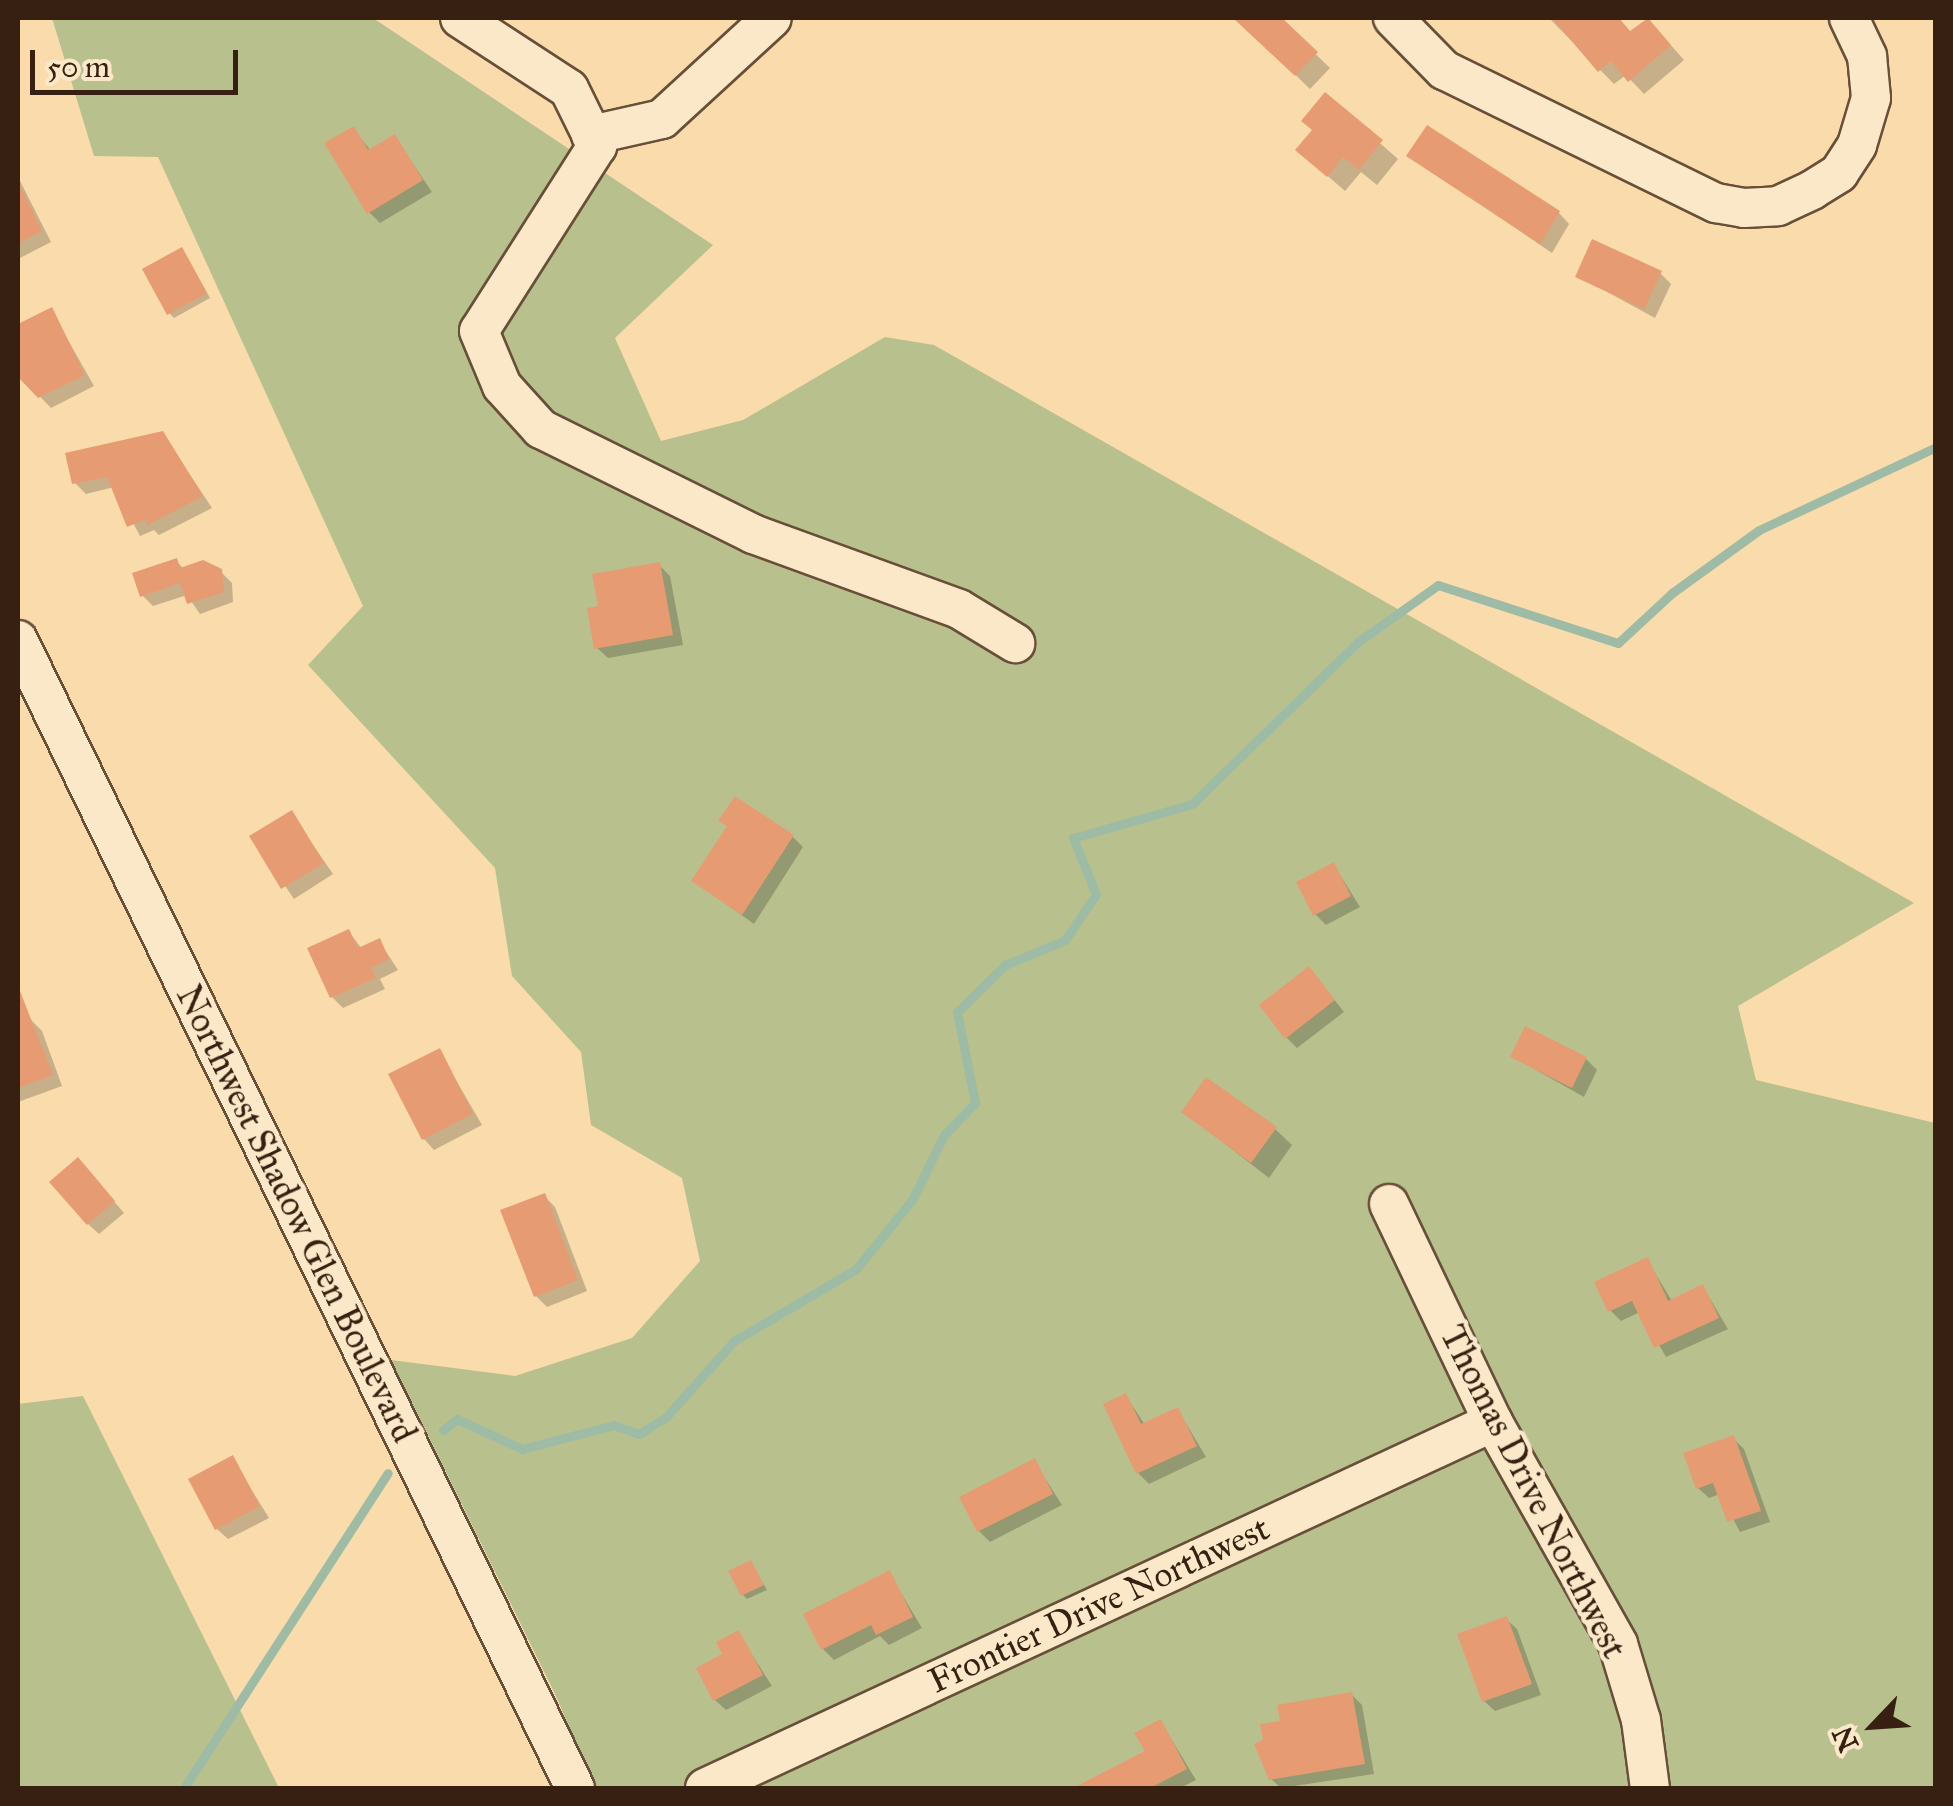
<!DOCTYPE html>
<html>
<head>
<meta charset="utf-8">
<style>
  body { margin:0 }
  #map { position:relative; width:1953px; height:1806px; overflow:hidden; background:#f9dbac; font-family:"IM FELL Great Primer",serif }
  div>[style] { position:absolute }
  .green>* { inset:0; background:#b8c18e }
  .shadow>* { inset:0; background:#0003 }
  .stream>* { height:9px; margin:-4.5px; padding:0 4.5px; transform-origin:4.5px; border-radius:4.5px; background:#9ebba5 }
  .building>* { inset:0; background:#e79b73 }
  .roads { filter:drop-shadow(2px 0 #684f38) drop-shadow(-2px 0 #684f38) drop-shadow(0 2px #684f38) drop-shadow(0 -2px #684f38) }
  .minor>* { height:38px; margin:-19px; padding:0 19px; transform-origin:19px; border-radius:19px; background:#fbe8c9 }
  span { translate:-50% -50%; white-space:nowrap; text-align:center; line-height:1.15; -webkit-text-stroke:9px #fbe8c9; paint-order:stroke }
  .street-label { font-size:35px; color:#372011 }
  .frame { position:absolute; inset:0; border:20px solid #372011; pointer-events:none }
  .north { position:absolute; left:1823px; top:1676px; width:100px; height:100px; -webkit-text-stroke:8px #fbe8c9; paint-order:stroke; rotate:245deg; font-size:28px; font-weight:700; line-height:40px; text-align:center; color:#372011 }
  .north::after { content:''; display:block; margin:auto; width:35px; height:45px; background:#372011; clip-path:polygon(50% 0,100% 100%,50% 72%,0 100%) }
  .scale { position:absolute; left:30px; top:50px; width:208px; height:45px; box-sizing:border-box; border:5px solid #372011; border-top:0; padding-left:12px; font-size:30px; line-height:35px; white-space:nowrap; color:#372011; -webkit-text-stroke:8px #fbe8c9; paint-order:stroke }
</style>
</head>
<body>
<div id="map">
  <div class="green">
    <i style="clip-path:polygon(52px 18px,373px 18px,713px 245px,615px 338px,661px 441px,743px 420px,885px 337px,934px 345px,1914px 903px,1738px 1006px,1756px 1080px,1935px 1123px,1935px 1788px,595px 1788px,556px 1696px,391px 1360px,515px 1376px,632px 1338px,700px 1261px,682px 1178px,591px 1125px,581px 1052px,512px 976px,495px 868px,308px 665px,363px 606px,158px 157px,94px 156px)"></i>
    <i style="clip-path:polygon(83px 1396px,279px 1788px,18px 1788px,18px 1404px)"></i>
  </div>
  <div class="shadow">
    <i style="clip-path:polygon(1249px 18px,1278px 18px,1330px 68px,1310px 89px,1247px 28px)"></i>
    <i style="clip-path:polygon(1549px 18px,1599px 23px,1617px 18px,1631px 33px,1661px 34px,1684px 60px,1644px 94px,1626px 75px,1614px 84px)"></i>
    <i style="clip-path:polygon(1326px 96px,1398px 159px,1377px 185px,1361px 172px,1345px 191px,1298px 150px,1314px 131px)"></i>
    <i style="clip-path:polygon(353px 129px,371px 151px,395px 137px,432px 192px,380px 223px,369px 212px)"></i>
    <i style="clip-path:polygon(1409px 156px,1559px 213px,1569px 224px,1552px 253px)"></i>
    <i style="clip-path:polygon(18px 177px,51px 242px,18px 259px)"></i>
    <i style="clip-path:polygon(186px 255px,210px 298px,174px 318px,169px 313px)"></i>
    <i style="clip-path:polygon(1660px 273px,1671px 284px,1655px 318px,1578px 276px)"></i>
    <i style="clip-path:polygon(51px 310px,94px 386px,51px 408px,18px 374px,18px 326px)"></i>
    <i style="clip-path:polygon(163px 434px,212px 508px,159px 535px,154px 530px,140px 536px,114px 487px,86px 494px,75px 483px)"></i>
    <i style="clip-path:polygon(176px 561px,184px 569px,220px 571px,232px 583px,233px 602px,200px 614px,187px 595px,153px 606px,142px 595px)"></i>
    <i style="clip-path:polygon(659px 565px,670px 576px,683px 645px,608px 658px,597px 648px,601px 608px)"></i>
    <i style="clip-path:polygon(291px 813px,333px 874px,294px 899px,252px 837px)"></i>
    <i style="clip-path:polygon(722px 821px,793px 837px,803px 847px,754px 924px,694px 881px,729px 828px)"></i>
    <i style="clip-path:polygon(1334px 865px,1360px 907px,1326px 925px,1315px 914px)"></i>
    <i style="clip-path:polygon(349px 932px,362px 949px,379px 941px,398px 970px,380px 979px,385px 989px,343px 1008px,332px 997px)"></i>
    <i style="clip-path:polygon(1319px 980px,1344px 1012px,1297px 1048px,1286px 1037px)"></i>
    <i style="clip-path:polygon(31px 1020px,42px 1031px,62px 1086px,18px 1102px,18px 1025px)"></i>
    <i style="clip-path:polygon(439px 1051px,482px 1125px,434px 1150px,424px 1139px)"></i>
    <i style="clip-path:polygon(1513px 1057px,1586px 1059px,1597px 1070px,1584px 1097px)"></i>
    <i style="clip-path:polygon(1184px 1112px,1275px 1129px,1292px 1145px,1269px 1178px)"></i>
    <i style="clip-path:polygon(88px 1171px,124px 1213px,99px 1234px,88px 1224px)"></i>
    <i style="clip-path:polygon(544px 1196px,555px 1207px,587px 1291px,547px 1307px,536px 1296px)"></i>
    <i style="clip-path:polygon(1647px 1260px,1672px 1301px,1703px 1287px,1728px 1329px,1666px 1357px,1640px 1312px,1621px 1321px,1610px 1310px)"></i>
    <i style="clip-path:polygon(1126px 1396px,1145px 1425px,1178px 1410px,1206px 1457px,1149px 1484px,1138px 1473px)"></i>
    <i style="clip-path:polygon(1733px 1438px,1744px 1449px,1770px 1522px,1740px 1532px,1720px 1494px,1709px 1498px,1698px 1488px)"></i>
    <i style="clip-path:polygon(232px 1458px,269px 1518px,228px 1539px,217px 1529px)"></i>
    <i style="clip-path:polygon(1034px 1461px,1062px 1505px,990px 1542px,979px 1531px)"></i>
    <i style="clip-path:polygon(751px 1563px,767px 1590px,747px 1599px,743px 1595px)"></i>
    <i style="clip-path:polygon(889px 1573px,922px 1628px,889px 1645px,880px 1636px,834px 1660px,823px 1649px)"></i>
    <i style="clip-path:polygon(1506px 1619px,1517px 1629px,1541px 1695px,1495px 1711px,1484px 1701px)"></i>
    <i style="clip-path:polygon(738px 1633px,772px 1686px,726px 1710px,715px 1700px)"></i>
    <i style="clip-path:polygon(1351px 1694px,1362px 1705px,1374px 1774px,1281px 1788px,1271px 1779px,1283px 1723px)"></i>
    <i style="clip-path:polygon(1161px 1722px,1196px 1780px,1180px 1788px,1108px 1788px,1101px 1777px,1148px 1752px)"></i>
  </div>
  <div class="stream">
    <i style="left:443px;top:1430px;width:18px;rotate:-38deg"></i>
    <i style="left:457px;top:1419px;width:72px;rotate:24.8deg"></i>
    <i style="left:522px;top:1449px;width:95px;rotate:-14.6deg"></i>
    <i style="left:614px;top:1425px;width:27px;rotate:20deg"></i>
    <i style="left:639px;top:1434px;width:32px;rotate:-32deg"></i>
    <i style="left:666px;top:1417px;width:102px;rotate:-48.2deg"></i>
    <i style="left:734px;top:1341px;width:142px;rotate:-30.5deg"></i>
    <i style="left:856px;top:1269px;width:89px;rotate:-50.9deg"></i>
    <i style="left:912px;top:1200px;width:72px;rotate:-63.8deg"></i>
    <i style="left:944px;top:1135px;width:45px;rotate:-45.9deg"></i>
    <i style="left:975px;top:1103px;width:93px;rotate:-101.2deg"></i>
    <i style="left:957px;top:1012px;width:67px;rotate:-44.4deg"></i>
    <i style="left:1005px;top:965px;width:65px;rotate:-22.6deg"></i>
    <i style="left:1065px;top:940px;width:55px;rotate:-56deg"></i>
    <i style="left:1096px;top:894px;width:61px;rotate:-112.3deg"></i>
    <i style="left:1073px;top:838px;width:124px;rotate:-15.9deg"></i>
    <i style="left:1192px;top:804px;width:232px;rotate:-44.3deg"></i>
    <i style="left:1358px;top:642px;width:98px;rotate:-35.5deg"></i>
    <i style="left:1438px;top:585px;width:189px;rotate:17.9deg"></i>
    <i style="left:1618px;top:643px;width:74px;rotate:-42.8deg"></i>
    <i style="left:1672px;top:593px;width:107px;rotate:-35.9deg"></i>
    <i style="left:1759px;top:530px;width:195px;rotate:-25.1deg"></i>
    <i style="left:184px;top:1788px;width:375px;rotate:-57.1deg"></i>
  </div>
  <div class="building">
    <i style="clip-path:polygon(1233px 18px,1282px 18px,1318px 52px,1295px 76px)"></i>
    <i style="clip-path:polygon(1552px 18px,1619px 18px,1630px 31px,1648px 18px,1671px 45px,1628px 82px,1611px 61px,1598px 72px)"></i>
    <i style="clip-path:polygon(1325px 92px,1383px 140px,1359px 170px,1343px 157px,1327px 177px,1295px 150px,1312px 130px,1301px 121px)"></i>
    <i style="clip-path:polygon(1427px 125px,1560px 211px,1540px 244px,1406px 156px)"></i>
    <i style="clip-path:polygon(354px 126px,368px 150px,395px 134px,423px 180px,367px 214px,324px 143px)"></i>
    <i style="clip-path:polygon(18px 182px,42px 231px,18px 243px)"></i>
    <i style="clip-path:polygon(1592px 239px,1662px 271px,1644px 309px,1575px 277px)"></i>
    <i style="clip-path:polygon(182px 247px,207px 293px,167px 315px,142px 269px)"></i>
    <i style="clip-path:polygon(52px 307px,85px 375px,38px 398px,18px 377px,18px 324px)"></i>
    <i style="clip-path:polygon(163px 431px,203px 496px,146px 526px,148px 518px,127px 527px,107px 477px,72px 484px,65px 453px)"></i>
    <i style="clip-path:polygon(177px 558px,180px 568px,203px 560px,222px 569px,224px 592px,187px 604px,180px 583px,140px 597px,132px 573px)"></i>
    <i style="clip-path:polygon(660px 562px,673px 635px,594px 649px,587px 608px,598px 606px,592px 574px)"></i>
    <i style="clip-path:polygon(735px 796px,794px 835px,742px 915px,691px 881px,727px 826px,718px 821px)"></i>
    <i style="clip-path:polygon(292px 810px,324px 863px,281px 889px,249px 836px)"></i>
    <i style="clip-path:polygon(1334px 862px,1351px 896px,1313px 916px,1296px 882px)"></i>
    <i style="clip-path:polygon(349px 929px,358px 948px,380px 938px,389px 959px,371px 968px,376px 978px,330px 998px,307px 948px)"></i>
    <i style="clip-path:polygon(1309px 966px,1335px 1000px,1285px 1039px,1259px 1005px)"></i>
    <i style="clip-path:polygon(18px 986px,53px 1075px,18px 1088px)"></i>
    <i style="clip-path:polygon(1525px 1026px,1587px 1057px,1572px 1088px,1510px 1057px)"></i>
    <i style="clip-path:polygon(440px 1048px,473px 1114px,422px 1140px,388px 1074px)"></i>
    <i style="clip-path:polygon(1206px 1077px,1277px 1127px,1251px 1163px,1181px 1112px)"></i>
    <i style="clip-path:polygon(78px 1157px,115px 1201px,87px 1225px,49px 1182px)"></i>
    <i style="clip-path:polygon(545px 1193px,578px 1280px,534px 1297px,500px 1210px)"></i>
    <i style="clip-path:polygon(1648px 1257px,1668px 1301px,1703px 1284px,1719px 1318px,1654px 1348px,1632px 1301px,1608px 1312px,1594px 1282px)"></i>
    <i style="clip-path:polygon(1126px 1393px,1141px 1424px,1178px 1407px,1197px 1446px,1136px 1474px,1103px 1404px)"></i>
    <i style="clip-path:polygon(1734px 1435px,1761px 1511px,1727px 1522px,1713px 1483px,1696px 1489px,1683px 1453px)"></i>
    <i style="clip-path:polygon(233px 1455px,260px 1506px,215px 1530px,188px 1479px)"></i>
    <i style="clip-path:polygon(1035px 1458px,1053px 1494px,977px 1532px,959px 1497px)"></i>
    <i style="clip-path:polygon(751px 1560px,764px 1585px,741px 1596px,728px 1571px)"></i>
    <i style="clip-path:polygon(890px 1570px,913px 1617px,876px 1635px,871px 1625px,821px 1650px,803px 1614px)"></i>
    <i style="clip-path:polygon(1507px 1616px,1532px 1684px,1482px 1702px,1457px 1634px)"></i>
    <i style="clip-path:polygon(739px 1630px,763px 1675px,713px 1701px,696px 1668px,722px 1654px,716px 1642px)"></i>
    <i style="clip-path:polygon(1352px 1692px,1365px 1764px,1269px 1780px,1254px 1744px,1263px 1740px,1260px 1724px,1280px 1721px,1277px 1705px)"></i>
    <i style="clip-path:polygon(1161px 1719px,1187px 1769px,1150px 1788px,1073px 1788px,1145px 1751px,1134px 1733px)"></i>
  </div>
  <div class="roads">
    <div class="minor">
      <i style="left:460px;top:18px;width:130px;rotate:33.1deg"></i>
      <i style="left:569px;top:89px;width:64px;rotate:63.8deg"></i>
      <i style="left:597px;top:146px;width:219px;rotate:122.5deg"></i>
      <i style="left:479px;top:331px;width:60px;rotate:67.3deg"></i>
      <i style="left:502px;top:386px;width:58px;rotate:47.8deg"></i>
      <i style="left:541px;top:429px;width:237px;rotate:26.3deg"></i>
      <i style="left:753px;top:534px;width:219px;rotate:20deg"></i>
      <i style="left:959px;top:609px;width:66px;rotate:31.3deg"></i>
      <i style="left:1393px;top:18px;width:73px;rotate:45.6deg"></i>
      <i style="left:1444px;top:70px;width:303px;rotate:26.1deg"></i>
      <i style="left:1716px;top:203px;width:28px;rotate:10deg"></i>
      <i style="left:1744px;top:208px;width:34px;rotate:-3deg"></i>
      <i style="left:1778px;top:206px;width:38px;rotate:-25deg"></i>
      <i style="left:1812px;top:190px;width:32px;rotate:-32deg"></i>
      <i style="left:1839px;top:173px;width:33px;rotate:-57deg"></i>
      <i style="left:1857px;top:145px;width:49px;rotate:-73.4deg"></i>
      <i style="left:1871px;top:98px;width:42px;rotate:-95.4deg"></i>
      <i style="left:1867px;top:56px;width:42px;rotate:-115.3deg"></i>
      <i style="left:591px;top:135px;width:73px;rotate:-12.7deg"></i>
      <i style="left:662px;top:119px;width:149px;rotate:-42.6deg"></i>
      <i style="left:18px;top:640px;width:1276px;rotate:64.12deg"></i>
      <i style="left:1389px;top:1204px;width:242px;rotate:64.5deg"></i>
      <i style="left:1493px;top:1422px;width:255px;rotate:60.6deg"></i>
      <i style="left:1618px;top:1644px;width:79px;rotate:73.2deg"></i>
      <i style="left:1641px;top:1720px;width:69px;rotate:82.5deg"></i>
      <i style="left:705px;top:1788px;width:869px;rotate:-24.91deg"></i>
    </div>
  </div>
  <div class="street-label">
    <span style="left:296px;top:1214px;rotate:64deg">Northwest Shadow Glen Boulevard</span>
    <span style="left:1533px;top:1492px;rotate:63deg">Thomas Drive Northwest</span>
    <span style="left:1099px;top:1605px;rotate:-25deg">Frontier Drive Northwest</span>
  </div>
  <div class="frame"></div>
  <div class="north">N</div>
  <div class="scale">50 m</div>
</div>
</body>
</html>
